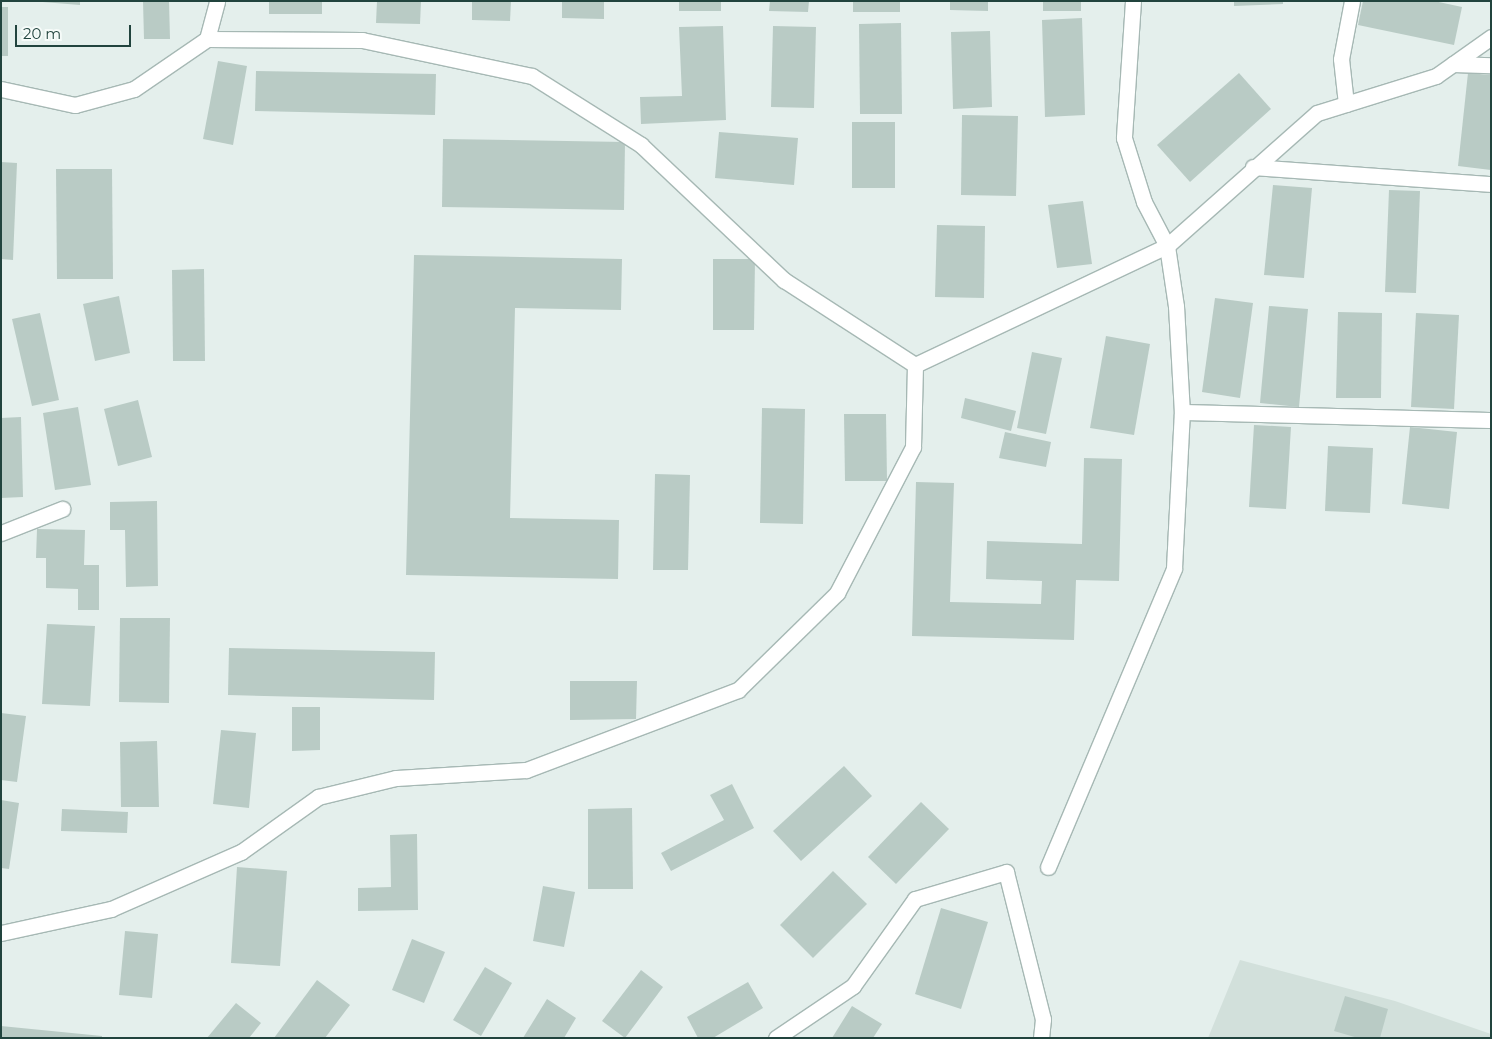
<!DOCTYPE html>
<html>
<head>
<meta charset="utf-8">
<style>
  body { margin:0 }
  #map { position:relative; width:1492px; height:1039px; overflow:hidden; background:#e4efec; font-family:Montserrat,sans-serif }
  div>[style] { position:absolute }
  .built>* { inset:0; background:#d2e0db }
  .building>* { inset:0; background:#b9cbc5 }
  .roads { filter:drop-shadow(1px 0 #a6b8b4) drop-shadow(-1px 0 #a6b8b4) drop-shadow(0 1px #a6b8b4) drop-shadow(0 -1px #a6b8b4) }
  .minor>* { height:15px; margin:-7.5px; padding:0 7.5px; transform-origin:7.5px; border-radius:7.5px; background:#fff }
  .tertiary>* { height:15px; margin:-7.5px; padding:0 7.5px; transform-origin:7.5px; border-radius:7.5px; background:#fff }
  span { translate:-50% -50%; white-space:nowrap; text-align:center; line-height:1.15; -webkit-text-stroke:4.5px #f6fbf9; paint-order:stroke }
  .frame { position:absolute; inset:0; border:2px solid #21443e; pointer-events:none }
  .scale { position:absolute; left:15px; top:25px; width:116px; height:22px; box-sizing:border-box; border:2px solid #21443e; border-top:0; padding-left:6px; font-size:15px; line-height:18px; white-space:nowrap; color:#21443e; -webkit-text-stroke:4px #f6fbf9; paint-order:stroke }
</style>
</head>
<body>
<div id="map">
  <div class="built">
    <i style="clip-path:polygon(1240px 960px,1395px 1001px,1491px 1034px,1491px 1038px,1208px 1038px)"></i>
  </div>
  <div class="building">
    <i style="clip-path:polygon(30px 1px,80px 1px,80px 5px)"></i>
    <i style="clip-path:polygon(143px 1px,169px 1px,170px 39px,144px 39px)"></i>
    <i style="clip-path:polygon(269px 1px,322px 1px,322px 14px,269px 14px)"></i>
    <i style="clip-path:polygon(377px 1px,421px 1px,420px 24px,376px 23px)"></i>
    <i style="clip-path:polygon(472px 1px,511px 1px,510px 21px,472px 20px)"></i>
    <i style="clip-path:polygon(562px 1px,604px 1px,604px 19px,562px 18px)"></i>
    <i style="clip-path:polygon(679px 1px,721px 1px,721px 11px,679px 11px)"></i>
    <i style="clip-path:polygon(770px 1px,809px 1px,808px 12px,769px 11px)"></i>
    <i style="clip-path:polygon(853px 1px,900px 1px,900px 12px,853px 12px)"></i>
    <i style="clip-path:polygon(950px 1px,988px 1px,988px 11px,950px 10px)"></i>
    <i style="clip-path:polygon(1043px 1px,1081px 1px,1081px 11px,1043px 11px)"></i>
    <i style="clip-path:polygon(1234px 1px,1283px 1px,1283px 4px,1234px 6px)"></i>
    <i style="clip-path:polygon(1363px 1px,1434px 1px,1462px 7px,1454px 45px,1358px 25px)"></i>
    <i style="clip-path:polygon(1px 7px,8px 7px,8px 56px,1px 56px)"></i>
    <i style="clip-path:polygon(1082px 18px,1085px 115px,1045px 117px,1042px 20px)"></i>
    <i style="clip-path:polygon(901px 23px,902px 114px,860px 114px,859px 24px)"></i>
    <i style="clip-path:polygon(723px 26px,726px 120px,641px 124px,640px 97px,682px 96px,679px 27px)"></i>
    <i style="clip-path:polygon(773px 26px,816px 27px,814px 108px,771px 107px)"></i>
    <i style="clip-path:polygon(990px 31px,992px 107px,953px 109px,951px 32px)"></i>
    <i style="clip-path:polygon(218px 61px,247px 66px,233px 145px,203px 139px)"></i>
    <i style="clip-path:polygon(256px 71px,436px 74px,435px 115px,255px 111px)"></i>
    <i style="clip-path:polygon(1239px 73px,1271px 109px,1190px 182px,1157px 145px)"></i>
    <i style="clip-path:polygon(1468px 73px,1491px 75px,1491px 170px,1458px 166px)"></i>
    <i style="clip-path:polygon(962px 115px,1018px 116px,1016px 196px,961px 195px)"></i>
    <i style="clip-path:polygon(852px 122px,895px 122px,895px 188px,852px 188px)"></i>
    <i style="clip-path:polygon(719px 132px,798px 138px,794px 185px,715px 178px)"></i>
    <i style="clip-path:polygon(443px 139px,625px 142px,624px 210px,442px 207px)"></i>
    <i style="clip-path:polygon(1px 162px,17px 163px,13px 260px,1px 259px)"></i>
    <i style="clip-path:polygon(56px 169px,112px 169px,113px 279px,57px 279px)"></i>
    <i style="clip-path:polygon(1273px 185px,1312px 188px,1304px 278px,1264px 275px)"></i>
    <i style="clip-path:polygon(1389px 190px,1420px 191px,1416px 293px,1385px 292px)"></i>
    <i style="clip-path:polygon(1083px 201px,1092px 264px,1057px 268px,1048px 205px)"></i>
    <i style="clip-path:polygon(937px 225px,985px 226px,984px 298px,935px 297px)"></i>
    <i style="clip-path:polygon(414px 255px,622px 259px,621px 310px,515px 308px,510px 518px,619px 520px,618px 579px,406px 575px)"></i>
    <i style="clip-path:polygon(713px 259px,755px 259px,754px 330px,713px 330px)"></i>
    <i style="clip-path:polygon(204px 269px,205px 361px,173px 361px,172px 270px)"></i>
    <i style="clip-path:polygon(119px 296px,130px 353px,95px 361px,83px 304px)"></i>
    <i style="clip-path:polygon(1215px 298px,1253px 303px,1240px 398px,1202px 392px)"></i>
    <i style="clip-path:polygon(1269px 306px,1308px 309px,1299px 407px,1260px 403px)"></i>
    <i style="clip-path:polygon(1338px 312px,1382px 313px,1381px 398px,1336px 398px)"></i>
    <i style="clip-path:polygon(40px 313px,59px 400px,32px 406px,12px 319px)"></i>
    <i style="clip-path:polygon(1416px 313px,1459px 315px,1454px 409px,1411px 407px)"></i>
    <i style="clip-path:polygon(1106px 336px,1150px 344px,1134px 435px,1090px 428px)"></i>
    <i style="clip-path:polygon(1032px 352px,1062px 358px,1046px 434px,1017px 428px)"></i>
    <i style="clip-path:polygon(965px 398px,1016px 411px,1011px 431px,961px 418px)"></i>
    <i style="clip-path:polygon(138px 400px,152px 457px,118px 466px,104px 409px)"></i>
    <i style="clip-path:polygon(78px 407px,91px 485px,55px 490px,43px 413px)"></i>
    <i style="clip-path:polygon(762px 408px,805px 409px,803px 524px,760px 523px)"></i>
    <i style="clip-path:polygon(844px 414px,886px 414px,887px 481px,845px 481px)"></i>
    <i style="clip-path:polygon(21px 417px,23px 497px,1px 498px,1px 418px)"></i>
    <i style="clip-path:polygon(1254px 425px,1291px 427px,1286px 509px,1249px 507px)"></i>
    <i style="clip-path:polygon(1410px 427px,1457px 432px,1449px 509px,1402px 504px)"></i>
    <i style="clip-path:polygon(1005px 432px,1051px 442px,1046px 467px,999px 458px)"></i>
    <i style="clip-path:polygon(1328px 446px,1373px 448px,1370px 513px,1325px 511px)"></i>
    <i style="clip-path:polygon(1084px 458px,1122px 459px,1119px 581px,1076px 580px,1074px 640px,912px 636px,916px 482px,954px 483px,950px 602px,1041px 604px,1042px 581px,986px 579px,987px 541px,1082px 544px)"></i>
    <i style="clip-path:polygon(655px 474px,690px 475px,688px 570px,653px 570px)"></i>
    <i style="clip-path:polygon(157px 501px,158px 586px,126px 587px,125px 530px,110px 530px,110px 502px)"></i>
    <i style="clip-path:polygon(37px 529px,85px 530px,84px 565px,99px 565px,99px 610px,78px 610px,78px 589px,46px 588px,46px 558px,36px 558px)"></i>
    <i style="clip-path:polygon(120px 618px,170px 618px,169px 703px,119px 702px)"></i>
    <i style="clip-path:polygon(47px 624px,95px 626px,90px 706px,42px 704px)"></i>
    <i style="clip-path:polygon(229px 648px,435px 652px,434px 700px,228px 695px)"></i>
    <i style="clip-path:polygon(570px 681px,637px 681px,636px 719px,570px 720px)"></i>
    <i style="clip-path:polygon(292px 707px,320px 707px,320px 750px,292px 751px)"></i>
    <i style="clip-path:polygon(1px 713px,26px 716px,17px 782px,1px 780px)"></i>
    <i style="clip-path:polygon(221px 730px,256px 733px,249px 808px,213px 804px)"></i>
    <i style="clip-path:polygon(157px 741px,159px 807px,121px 807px,120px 742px)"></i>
    <i style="clip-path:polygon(844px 766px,872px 796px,801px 861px,773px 831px)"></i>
    <i style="clip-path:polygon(732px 784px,754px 828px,671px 871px,661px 853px,724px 820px,710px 795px)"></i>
    <i style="clip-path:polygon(1px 800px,19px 803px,9px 869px,1px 868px)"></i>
    <i style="clip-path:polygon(921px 802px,949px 829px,896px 884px,868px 857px)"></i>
    <i style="clip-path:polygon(632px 808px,633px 889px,588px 889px,588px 809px)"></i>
    <i style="clip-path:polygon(62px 809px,128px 812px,127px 833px,61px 831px)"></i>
    <i style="clip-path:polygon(417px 834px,418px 910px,358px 911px,358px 888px,391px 887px,390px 835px)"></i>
    <i style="clip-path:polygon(237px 867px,287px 871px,280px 966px,231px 963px)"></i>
    <i style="clip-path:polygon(833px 871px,867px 904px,813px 958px,780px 925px)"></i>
    <i style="clip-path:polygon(543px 886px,575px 892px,564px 947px,533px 941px)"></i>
    <i style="clip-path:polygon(941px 908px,988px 922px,961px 1009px,915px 994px)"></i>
    <i style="clip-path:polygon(125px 931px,158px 934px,152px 998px,119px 995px)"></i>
    <i style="clip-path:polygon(412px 939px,445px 952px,424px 1003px,392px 990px)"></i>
    <i style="clip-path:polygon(485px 967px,512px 983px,481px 1036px,453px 1020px)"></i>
    <i style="clip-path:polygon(641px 970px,663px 987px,625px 1038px,602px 1021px)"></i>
    <i style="clip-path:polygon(317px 980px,350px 1005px,325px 1038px,274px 1038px)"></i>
    <i style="clip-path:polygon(748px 982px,763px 1008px,713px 1038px,698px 1038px,687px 1017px)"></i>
    <i style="clip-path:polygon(1345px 996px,1388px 1009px,1380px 1038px,1358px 1038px,1334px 1031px)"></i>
    <i style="clip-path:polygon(547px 999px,576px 1018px,564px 1038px,523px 1038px)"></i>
    <i style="clip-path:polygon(236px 1003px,261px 1023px,249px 1038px,207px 1038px)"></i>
    <i style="clip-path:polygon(852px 1006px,882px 1024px,873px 1038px,832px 1038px)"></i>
    <i style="clip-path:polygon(1px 1026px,102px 1036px,102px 1038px,1px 1038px)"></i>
  </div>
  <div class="roads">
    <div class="minor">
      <i style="left:207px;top:39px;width:155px;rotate:0.4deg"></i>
      <i style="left:362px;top:40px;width:174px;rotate:12deg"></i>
      <i style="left:532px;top:76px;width:129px;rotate:32.3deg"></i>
      <i style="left:641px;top:145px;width:197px;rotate:43.4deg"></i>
      <i style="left:784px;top:280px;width:156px;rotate:33deg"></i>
      <i style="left:1453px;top:64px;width:38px;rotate:2deg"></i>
      <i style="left:1px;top:89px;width:76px;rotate:12.2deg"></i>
      <i style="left:75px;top:105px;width:61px;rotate:-15.2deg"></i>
      <i style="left:134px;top:89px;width:88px;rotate:-34.4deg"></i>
      <i style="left:207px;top:39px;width:39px;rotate:-75deg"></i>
      <i style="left:1346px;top:104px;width:45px;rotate:-96.3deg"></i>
      <i style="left:1341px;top:59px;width:59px;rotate:-79.3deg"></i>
      <i style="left:1253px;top:167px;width:239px;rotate:4.1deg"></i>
      <i style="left:1167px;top:246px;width:61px;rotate:81.5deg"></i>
      <i style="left:1176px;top:306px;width:106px;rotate:86.8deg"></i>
      <i style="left:1182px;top:412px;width:309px;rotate:1.5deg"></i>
      <i style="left:1px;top:533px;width:66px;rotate:-21.5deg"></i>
      <i style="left:1048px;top:867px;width:324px;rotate:-67.1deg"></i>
      <i style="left:1174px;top:568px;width:156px;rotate:-87.1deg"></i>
      <i style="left:1px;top:933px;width:113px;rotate:-12.3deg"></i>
      <i style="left:111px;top:909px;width:142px;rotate:-23.7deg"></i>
      <i style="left:241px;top:852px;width:95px;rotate:-35.5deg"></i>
      <i style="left:318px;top:797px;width:80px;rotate:-13.7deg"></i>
      <i style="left:396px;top:778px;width:130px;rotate:-3.5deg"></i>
      <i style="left:526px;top:770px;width:227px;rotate:-20.7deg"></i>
      <i style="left:738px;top:690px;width:139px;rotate:-44.4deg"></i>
      <i style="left:837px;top:593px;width:165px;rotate:-62.5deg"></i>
      <i style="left:913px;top:447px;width:82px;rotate:-88.6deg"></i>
      <i style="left:915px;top:365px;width:279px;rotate:-25.3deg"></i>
      <i style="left:1167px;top:246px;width:200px;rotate:-41.6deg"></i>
      <i style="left:1317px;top:113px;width:125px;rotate:-17.3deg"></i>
      <i style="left:1436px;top:76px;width:67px;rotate:-35.3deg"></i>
      <i style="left:776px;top:1038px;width:93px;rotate:-34deg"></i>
      <i style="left:853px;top:986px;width:107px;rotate:-54.5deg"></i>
      <i style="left:915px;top:899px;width:95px;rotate:-16.5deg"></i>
      <i style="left:1006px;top:872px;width:152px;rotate:75.9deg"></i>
      <i style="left:1043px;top:1019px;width:19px;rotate:96deg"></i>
    </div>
    <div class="tertiary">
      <i style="left:1133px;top:1px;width:137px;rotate:93.8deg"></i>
      <i style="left:1124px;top:138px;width:67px;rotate:72.6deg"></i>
      <i style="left:1144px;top:202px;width:50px;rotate:62.4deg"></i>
    </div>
  </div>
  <div class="frame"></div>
  <div class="scale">20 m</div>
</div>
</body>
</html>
